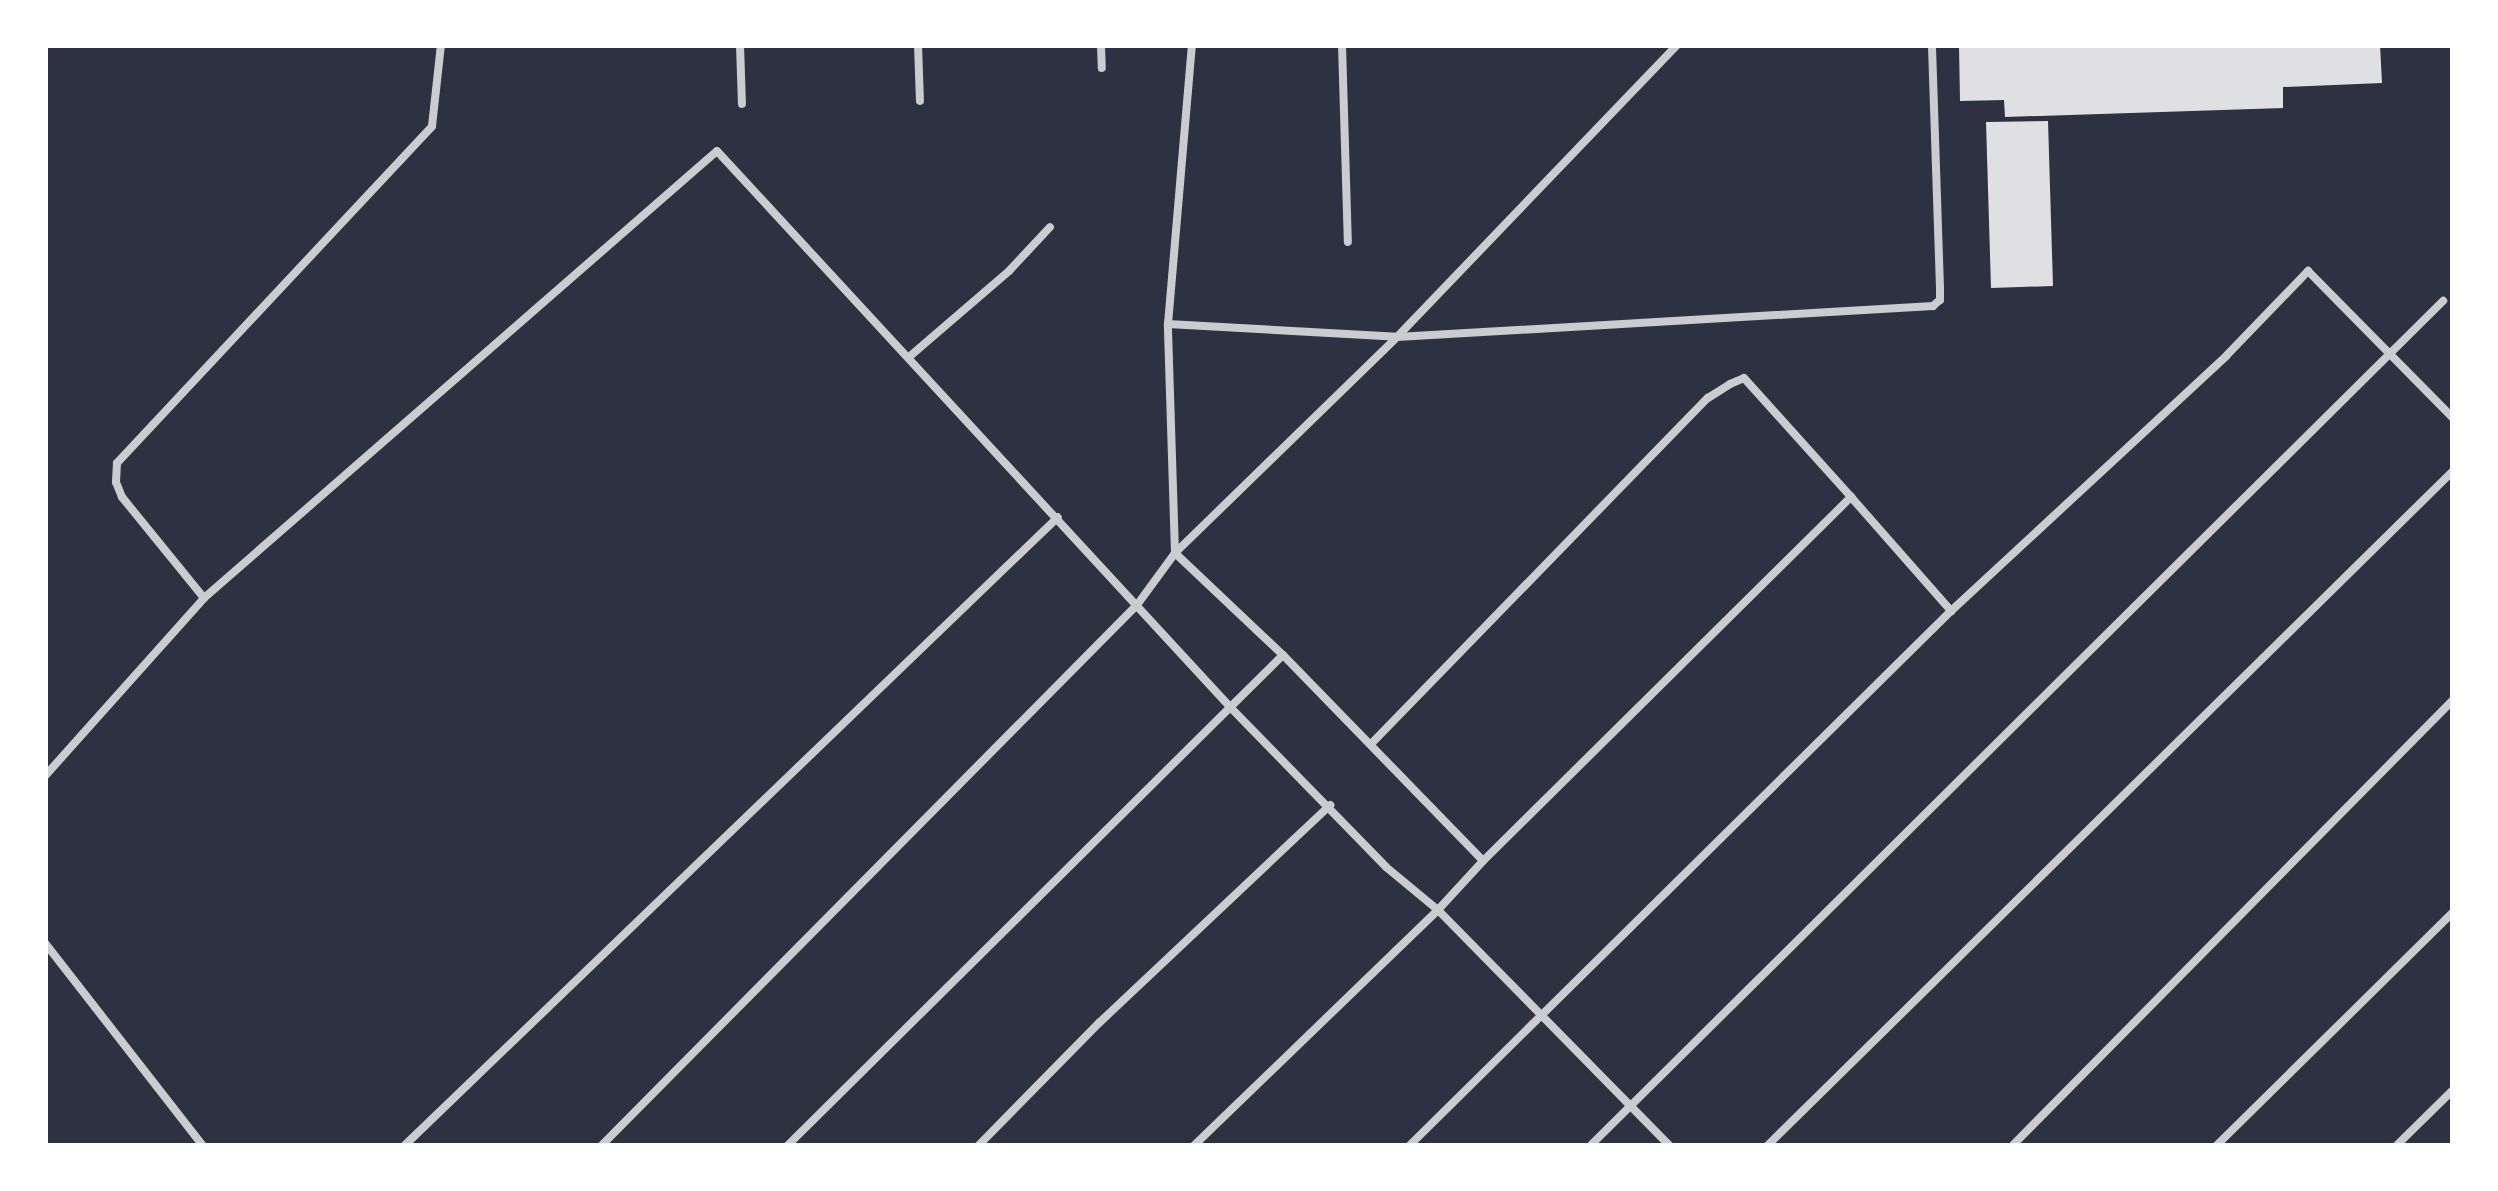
<!DOCTYPE html>
<html>
<head>
<meta charset="utf-8">
<style>
  body { margin:0 }
  #map { position:relative; width:2498px; height:1191px; overflow:hidden; background:#2d3142; font-family:"IBM Plex Sans",sans-serif }
  div>[style] { position:absolute }
  .building>* { inset:0; background:#e0e0e3 }
  .service>* { height:8px; margin:-4px; padding:0 4px; transform-origin:4px; border-radius:4px; background:#caccd0 }
  span { translate:-50% -50%; white-space:nowrap; text-align:center; line-height:1.15; -webkit-text-stroke:9px #fff; paint-order:stroke }
  .frame { position:absolute; inset:0; border:48px solid #fff; pointer-events:none }
</style>
</head>
<body>
<div id="map">
  <div class="building">
    <i style="clip-path:polygon(1959px 45px,2380px 45px,2382px 83px,2283px 87px,2283px 108px,2005px 117px,2004px 100px,1960px 101px)"></i>
    <i style="clip-path:polygon(2048px 121px,2053px 286px,1991px 288px,1986px 122px)"></i>
  </div>
  <div class="service">
    <i style="left:740px;top:45px;width:59px;rotate:88.1deg"></i>
    <i style="left:918px;top:45px;width:56px;rotate:88deg"></i>
    <i style="left:1101px;top:45px;width:23px;rotate:88deg"></i>
    <i style="left:1342px;top:45px;width:197px;rotate:88.3deg"></i>
    <i style="left:1168px;top:324px;width:229px;rotate:3.2deg"></i>
    <i style="left:1397px;top:337px;width:537px;rotate:-3.31deg"></i>
    <i style="left:1933px;top:306px;width:9px;rotate:-41deg"></i>
    <i style="left:1940px;top:300px;width:12px;rotate:-90deg"></i>
    <i style="left:1940px;top:288px;width:243px;rotate:-91.9deg"></i>
    <i style="left:909px;top:357px;width:132px;rotate:-40.7deg"></i>
    <i style="left:1009px;top:271px;width:60px;rotate:-47deg"></i>
    <i style="left:1175px;top:553px;width:149px;rotate:43.4deg"></i>
    <i style="left:1283px;top:655px;width:287px;rotate:45.8deg"></i>
    <i style="left:1483px;top:861px;width:67px;rotate:132.6deg"></i>
    <i style="left:1438px;top:910px;width:331px;rotate:45.5deg"></i>
    <i style="left:1175px;top:553px;width:229px;rotate:-91.8deg"></i>
    <i style="left:1168px;top:324px;width:280px;rotate:-85.1deg"></i>
    <i style="left:204px;top:598px;width:680px;rotate:-41.07deg"></i>
    <i style="left:717px;top:151px;width:758px;rotate:47.3deg"></i>
    <i style="left:1231px;top:708px;width:222px;rotate:45.7deg"></i>
    <i style="left:1386px;top:867px;width:67px;rotate:39.6deg"></i>
    <i style="left:1438px;top:910px;width:339px;rotate:136deg"></i>
    <i style="left:1371px;top:744px;width:483px;rotate:-45.8deg"></i>
    <i style="left:1708px;top:398px;width:26px;rotate:-32deg"></i>
    <i style="left:1730px;top:384px;width:15px;rotate:-23deg"></i>
    <i style="left:1744px;top:378px;width:160px;rotate:48deg"></i>
    <i style="left:45px;top:776px;width:239px;rotate:-48.2deg"></i>
    <i style="left:204px;top:598px;width:130px;rotate:-129.1deg"></i>
    <i style="left:122px;top:497px;width:16px;rotate:-112deg"></i>
    <i style="left:116px;top:482px;width:19px;rotate:-87deg"></i>
    <i style="left:117px;top:463px;width:461px;rotate:-46.9deg"></i>
    <i style="left:432px;top:126px;width:81px;rotate:-83.7deg"></i>
    <i style="left:1483px;top:861px;width:518px;rotate:-44.69deg"></i>
    <i style="left:1851px;top:497px;width:152px;rotate:48.7deg"></i>
    <i style="left:45px;top:943px;width:257px;rotate:52.1deg"></i>
    <i style="left:404px;top:1146px;width:907px;rotate:-43.88deg"></i>
    <i style="left:601px;top:1146px;width:762px;rotate:-45.27deg"></i>
    <i style="left:1137px;top:605px;width:64px;rotate:-53.8deg"></i>
    <i style="left:1175px;top:553px;width:310px;rotate:-44.2deg"></i>
    <i style="left:1397px;top:337px;width:405px;rotate:-46.2deg"></i>
    <i style="left:787px;top:1146px;width:698px;rotate:-44.71deg"></i>
    <i style="left:978px;top:1146px;width:173px;rotate:-45.5deg"></i>
    <i style="left:1099px;top:1023px;width:318px;rotate:-43.3deg"></i>
    <i style="left:1409px;top:1146px;width:762px;rotate:-44.63deg"></i>
    <i style="left:1951px;top:611px;width:376px;rotate:-42.8deg"></i>
    <i style="left:2227px;top:355px;width:117px;rotate:-46deg"></i>
    <i style="left:2308px;top:271px;width:206px;rotate:45.4deg"></i>
    <i style="left:1590px;top:1146px;width:1201px;rotate:-44.73deg"></i>
    <i style="left:1767px;top:1146px;width:962px;rotate:-44.54deg"></i>
    <i style="left:2012px;top:1146px;width:627px;rotate:-45.32deg"></i>
    <i style="left:2216px;top:1146px;width:333px;rotate:-44.6deg"></i>
    <i style="left:2396px;top:1146px;width:80px;rotate:-44.5deg"></i>
  </div>
  <div class="frame"></div>
</div>
</body>
</html>
